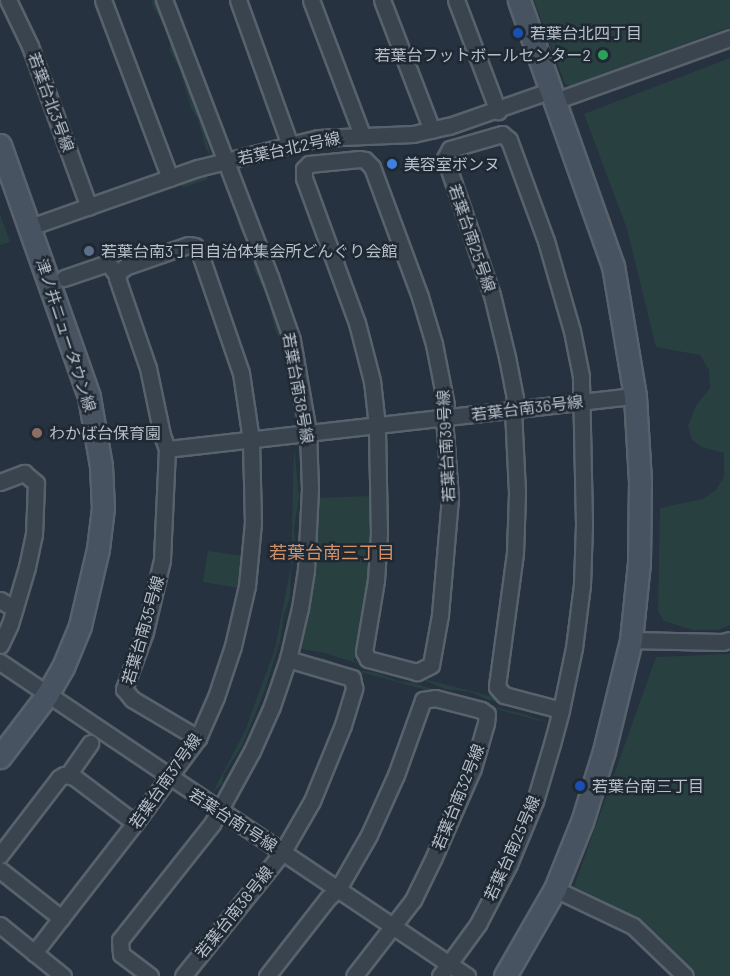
<!DOCTYPE html>
<html>
<head>
<meta charset="utf-8">
<style>
  body { margin:0 }
  #map { position:relative; width:730px; height:976px; overflow:hidden; background:#26323f; font-family:Barlow,"Noto Sans JP",sans-serif }
  div>[style] { position:absolute }
  .green>* { inset:0; background:#294041 }
  .roads { filter:drop-shadow(2px 0 #58626c) drop-shadow(-2px 0 #58626c) drop-shadow(0 2px #58626c) drop-shadow(0 -2px #58626c) }
  .street>* { height:15px; margin:-7.5px; padding:0 7.5px; transform-origin:7.5px; border-radius:7.5px; background:#3a444f }
  .secondary>* { height:21px; margin:-10.5px; padding:0 10.5px; transform-origin:10.5px; border-radius:10.5px; background:#485361 }
  .dots>* { width:16px; height:16px; translate:-50% -50%; box-sizing:border-box; border:3px solid #1f2934; border-radius:50% }
  span { translate:-50% -50%; white-space:nowrap; text-align:center; line-height:1.15; -webkit-text-stroke:5px #1f2934; paint-order:stroke }
  .poi-label { font-size:16px; color:#b7bfc9 }
  .left { translate:0 -50%; text-align:left }
  .right { translate:-100% -50%; text-align:right }
  .street-label { font-size:16px; color:#b7bfc9 }
  .neighbourhood-label { font-size:18px; color:#d1926a }
</style>
</head>
<body>
<div id="map">
  <div class="green">
    <i style="clip-path:polygon(152px 0,156px 0,207px 140px,211px 156px,206px 149px,198px 119px,191px 108px,179px 67px,170px 51px,170px 40px,163px 23px,153px 7px)"></i>
    <i style="clip-path:polygon(534px 0,730px 0,730px 27px,570px 86px,565px 84px)"></i>
    <i style="clip-path:polygon(730px 58px,730px 625px,718px 630px,693px 630px,664px 621px,658px 611px,660px 508px,703px 499px,716px 490px,724px 477px,724px 453px,702px 447px,692px 440px,688px 426px,696px 406px,710px 388px,709px 370px,700px 355px,656px 347px,627px 229px,584px 114px)"></i>
    <i style="clip-path:polygon(537px 104px,457px 134px,439px 135px,464px 129px)"></i>
    <i style="clip-path:polygon(209px 173px,206px 180px,184px 187px,174px 183px)"></i>
    <i style="clip-path:polygon(237px 210px,282px 336px,299px 420px,294px 418px,293px 395px,286px 374px,282px 342px,275px 330px,268px 298px,254px 270px,254px 258px,248px 241px,241px 232px,237px 220px)"></i>
    <i style="clip-path:polygon(0 214px,10px 242px,0 245px)"></i>
    <i style="clip-path:polygon(300px 445px,302px 451px,304px 500px,303px 526px,299px 572px,291px 622px,277px 672px,260px 720px,239px 766px,221px 797px,229px 776px,246px 749px,267px 697px,275px 666px,281px 656px,288px 616px,294px 599px,296px 567px,301px 553px,299px 530px,303px 499px)"></i>
    <i style="clip-path:polygon(294px 446px,299px 498px,294px 528px,296px 552px,291px 567px,290px 598px,284px 614px,280px 641px,264px 692px,242px 746px,224px 774px,222px 784px,213px 792px,245px 731px,275px 649px,291px 566px)"></i>
    <i style="clip-path:polygon(373px 496px,369px 574px,354px 661px,471px 691px,547px 712px,546px 715px,486px 699px,471px 692px,445px 689px,421px 679px,394px 675px,325px 653px,296px 648px,315px 498px)"></i>
    <i style="clip-path:polygon(208px 551px,244px 556px,239px 588px,203px 582px)"></i>
    <i style="clip-path:polygon(730px 654px,730px 976px,697px 976px,642px 921px,574px 887px,656px 657px)"></i>
    <i style="clip-path:polygon(302px 656px,324px 658px,347px 668px,377px 673px,398px 681px,414px 683px,445px 694px,470px 697px,485px 705px,524px 714px,551px 724px)"></i>
  </div>
  <div class="roads">
    <div class="street">
      <i style="left:8px;top:0;width:51px;rotate:64.4deg"></i>
      <i style="left:30px;top:46px;width:171px;rotate:69.9deg"></i>
      <i style="left:103px;top:0;width:190px;rotate:69.4deg"></i>
      <i style="left:238px;top:0;width:154px;rotate:70.3deg"></i>
      <i style="left:311px;top:0;width:144px;rotate:69.3deg"></i>
      <i style="left:382px;top:0;width:139px;rotate:69deg"></i>
      <i style="left:456px;top:0;width:119px;rotate:69.3deg"></i>
      <i style="left:555px;top:101px;width:186px;rotate:-19.8deg"></i>
      <i style="left:360px;top:159px;width:5px;rotate:11deg"></i>
      <i style="left:365px;top:160px;width:10px;rotate:45deg"></i>
      <i style="left:372px;top:167px;width:139px;rotate:69.7deg"></i>
      <i style="left:420px;top:297px;width:49px;rotate:73.4deg"></i>
      <i style="left:434px;top:344px;width:62px;rotate:78.9deg"></i>
      <i style="left:446px;top:405px;width:13px;rotate:99deg"></i>
      <i style="left:444px;top:418px;width:80px;rotate:85.7deg"></i>
      <i style="left:450px;top:498px;width:117px;rotate:94.9deg"></i>
      <i style="left:440px;top:615px;width:51px;rotate:100.2deg"></i>
      <i style="left:431px;top:665px;width:16px;rotate:153deg"></i>
      <i style="left:417px;top:672px;width:51px;rotate:-165.1deg"></i>
      <i style="left:368px;top:659px;width:8px;rotate:-120deg"></i>
      <i style="left:364px;top:652px;width:73px;rotate:-80.5deg"></i>
      <i style="left:376px;top:580px;width:46px;rotate:-86.3deg"></i>
      <i style="left:379px;top:534px;width:108px;rotate:-91.1deg"></i>
      <i style="left:377px;top:426px;width:45px;rotate:-96.3deg"></i>
      <i style="left:372px;top:381px;width:60px;rotate:-104.5deg"></i>
      <i style="left:357px;top:323px;width:154px;rotate:-110.1deg"></i>
      <i style="left:304px;top:178px;width:9px;rotate:-90deg"></i>
      <i style="left:304px;top:169px;width:7px;rotate:-45deg"></i>
      <i style="left:309px;top:164px;width:51px;rotate:-5.6deg"></i>
      <i style="left:30px;top:227px;width:178px;rotate:-19.4deg"></i>
      <i style="left:198px;top:168px;width:124px;rotate:-14deg"></i>
      <i style="left:318px;top:138px;width:95px;rotate:-2.4deg"></i>
      <i style="left:413px;top:134px;width:37px;rotate:-13deg"></i>
      <i style="left:449px;top:126px;width:109px;rotate:-19.3deg"></i>
      <i style="left:64px;top:278px;width:46px;rotate:-18.8deg"></i>
      <i style="left:108px;top:263px;width:15px;rotate:53deg"></i>
      <i style="left:167px;top:449px;width:471px;rotate:-6.5deg"></i>
      <i style="left:0;top:482px;width:26px;rotate:-21deg"></i>
      <i style="left:24px;top:473px;width:16px;rotate:40deg"></i>
      <i style="left:36px;top:483px;width:51px;rotate:92.2deg"></i>
      <i style="left:34px;top:534px;width:34px;rotate:102deg"></i>
      <i style="left:27px;top:567px;width:59px;rotate:106.6deg"></i>
      <i style="left:10px;top:624px;width:23px;rotate:115deg"></i>
      <i style="left:0;top:600px;width:17px;rotate:31deg"></i>
      <i style="left:631px;top:640px;width:91px;rotate:1.3deg"></i>
      <i style="left:722px;top:642px;width:8px;rotate:-14deg"></i>
      <i style="left:0;top:662px;width:563px;rotate:33.92deg"></i>
      <i style="left:68px;top:775px;width:39px;rotate:-55deg"></i>
      <i style="left:0;top:855px;width:97px;rotate:-52.5deg"></i>
      <i style="left:59px;top:778px;width:6px;rotate:-31deg"></i>
      <i style="left:64px;top:775px;width:10px;rotate:11deg"></i>
      <i style="left:74px;top:777px;width:76px;rotate:37deg"></i>
      <i style="left:0;top:870px;width:78px;rotate:38.2deg"></i>
      <i style="left:555px;top:889px;width:86px;rotate:25.4deg"></i>
      <i style="left:633px;top:926px;width:72px;rotate:43.9deg"></i>
      <i style="left:0;top:925px;width:81px;rotate:39deg"></i>
      <i style="left:34px;top:953px;width:165px;rotate:-52.2deg"></i>
      <i style="left:135px;top:823px;width:106px;rotate:-53.5deg"></i>
      <i style="left:198px;top:738px;width:45px;rotate:-66.3deg"></i>
      <i style="left:216px;top:697px;width:54px;rotate:-71.6deg"></i>
      <i style="left:233px;top:646px;width:62px;rotate:-76.9deg"></i>
      <i style="left:247px;top:586px;width:63px;rotate:-84.6deg"></i>
      <i style="left:253px;top:523px;width:83px;rotate:-91.4deg"></i>
      <i style="left:251px;top:440px;width:68px;rotate:-98.5deg"></i>
      <i style="left:241px;top:373px;width:126px;rotate:-109deg"></i>
      <i style="left:200px;top:254px;width:9px;rotate:-122deg"></i>
      <i style="left:195px;top:246px;width:7px;rotate:-172deg"></i>
      <i style="left:188px;top:245px;width:67px;rotate:160.8deg"></i>
      <i style="left:125px;top:267px;width:9px;rotate:139deg"></i>
      <i style="left:118px;top:273px;width:5px;rotate:101deg"></i>
      <i style="left:117px;top:278px;width:95px;rotate:71deg"></i>
      <i style="left:148px;top:368px;width:68px;rotate:78.2deg"></i>
      <i style="left:162px;top:435px;width:15px;rotate:70deg"></i>
      <i style="left:167px;top:449px;width:111px;rotate:92.6deg"></i>
      <i style="left:162px;top:560px;width:74px;rotate:103.3deg"></i>
      <i style="left:145px;top:632px;width:61px;rotate:110.2deg"></i>
      <i style="left:124px;top:689px;width:13px;rotate:51deg"></i>
      <i style="left:132px;top:699px;width:77px;rotate:30.6deg"></i>
      <i style="left:150px;top:976px;width:36px;rotate:-143deg"></i>
      <i style="left:121px;top:954px;width:14px;rotate:-94deg"></i>
      <i style="left:120px;top:940px;width:148px;rotate:-51.6deg"></i>
      <i style="left:212px;top:824px;width:83px;rotate:-61.3deg"></i>
      <i style="left:252px;top:751px;width:49px;rotate:-66deg"></i>
      <i style="left:272px;top:706px;width:50px;rotate:-71.2deg"></i>
      <i style="left:288px;top:659px;width:52px;rotate:-76.8deg"></i>
      <i style="left:300px;top:608px;width:38px;rotate:-81deg"></i>
      <i style="left:306px;top:570px;width:81px;rotate:-87.2deg"></i>
      <i style="left:310px;top:489px;width:57px;rotate:-92deg"></i>
      <i style="left:308px;top:432px;width:93px;rotate:-99.9deg"></i>
      <i style="left:292px;top:340px;width:67px;rotate:-109.2deg"></i>
      <i style="left:270px;top:277px;width:297px;rotate:-110.9deg"></i>
      <i style="left:183px;top:976px;width:158px;rotate:-51.2deg"></i>
      <i style="left:282px;top:853px;width:60px;rotate:-60deg"></i>
      <i style="left:312px;top:801px;width:82px;rotate:-67.8deg"></i>
      <i style="left:343px;top:725px;width:39px;rotate:-73deg"></i>
      <i style="left:354px;top:688px;width:10px;rotate:-101deg"></i>
      <i style="left:352px;top:678px;width:67px;rotate:-163.5deg"></i>
      <i style="left:267px;top:976px;width:99px;rotate:-52deg"></i>
      <i style="left:328px;top:898px;width:13px;rotate:-42deg"></i>
      <i style="left:338px;top:889px;width:62px;rotate:-60.1deg"></i>
      <i style="left:369px;top:835px;width:66px;rotate:-65.8deg"></i>
      <i style="left:396px;top:775px;width:80px;rotate:-70.2deg"></i>
      <i style="left:423px;top:700px;width:12px;rotate:-9deg"></i>
      <i style="left:435px;top:698px;width:48px;rotate:14.6deg"></i>
      <i style="left:481px;top:710px;width:7px;rotate:34deg"></i>
      <i style="left:487px;top:714px;width:9px;rotate:96deg"></i>
      <i style="left:486px;top:723px;width:47px;rotate:106.1deg"></i>
      <i style="left:473px;top:768px;width:97px;rotate:113.7deg"></i>
      <i style="left:434px;top:857px;width:48px;rotate:116deg"></i>
      <i style="left:413px;top:900px;width:96px;rotate:127.8deg"></i>
      <i style="left:440px;top:976px;width:64px;rotate:-53.8deg"></i>
      <i style="left:478px;top:924px;width:68px;rotate:-62.7deg"></i>
      <i style="left:509px;top:864px;width:68px;rotate:-67.6deg"></i>
      <i style="left:535px;top:801px;width:59px;rotate:-73.4deg"></i>
      <i style="left:552px;top:744px;width:35px;rotate:-75deg"></i>
      <i style="left:561px;top:710px;width:63px;rotate:-78.2deg"></i>
      <i style="left:574px;top:648px;width:64px;rotate:-82.8deg"></i>
      <i style="left:582px;top:585px;width:61px;rotate:-88.1deg"></i>
      <i style="left:584px;top:524px;width:148px;rotate:-91.2deg"></i>
      <i style="left:581px;top:376px;width:46px;rotate:-101.3deg"></i>
      <i style="left:572px;top:331px;width:94px;rotate:-106.1deg"></i>
      <i style="left:546px;top:241px;width:108px;rotate:-110.1deg"></i>
      <i style="left:509px;top:140px;width:9px;rotate:-139deg"></i>
      <i style="left:502px;top:134px;width:54px;rotate:163.9deg"></i>
      <i style="left:450px;top:149px;width:10px;rotate:119deg"></i>
      <i style="left:445px;top:158px;width:145px;rotate:71.1deg"></i>
      <i style="left:492px;top:295px;width:64px;rotate:76.4deg"></i>
      <i style="left:507px;top:357px;width:42px;rotate:79deg"></i>
      <i style="left:515px;top:398px;width:12px;rotate:99deg"></i>
      <i style="left:513px;top:410px;width:83px;rotate:87.2deg"></i>
      <i style="left:517px;top:493px;width:60px;rotate:91.9deg"></i>
      <i style="left:515px;top:553px;width:135px;rotate:97.7deg"></i>
      <i style="left:497px;top:687px;width:11px;rotate:49deg"></i>
      <i style="left:504px;top:695px;width:59px;rotate:14.7deg"></i>
    </div>
    <div class="secondary">
      <i style="left:0;top:145px;width:267px;rotate:70.5deg"></i>
      <i style="left:89px;top:397px;width:70px;rotate:80.1deg"></i>
      <i style="left:101px;top:466px;width:42px;rotate:87.3deg"></i>
      <i style="left:103px;top:508px;width:41px;rotate:97deg"></i>
      <i style="left:98px;top:549px;width:79px;rotate:103.2deg"></i>
      <i style="left:80px;top:626px;width:44px;rotate:112.5deg"></i>
      <i style="left:63px;top:667px;width:32px;rotate:120deg"></i>
      <i style="left:47px;top:695px;width:78px;rotate:127.2deg"></i>
      <i style="left:505px;top:976px;width:100px;rotate:-60.1deg"></i>
      <i style="left:555px;top:889px;width:72px;rotate:-68.1deg"></i>
      <i style="left:582px;top:822px;width:74px;rotate:-72.8deg"></i>
      <i style="left:604px;top:751px;width:114px;rotate:-76.3deg"></i>
      <i style="left:631px;top:640px;width:78px;rotate:-84.1deg"></i>
      <i style="left:639px;top:562px;width:81px;rotate:-89.3deg"></i>
      <i style="left:640px;top:481px;width:85px;rotate:-93.4deg"></i>
      <i style="left:635px;top:396px;width:132px;rotate:-99.6deg"></i>
      <i style="left:613px;top:266px;width:282px;rotate:-109.5deg"></i>
    </div>
  </div>
  <div class="dots">
    <i style="left:518px;top:33px;background:#1a4fb4"></i>
    <i style="left:603px;top:55px;background:#2e9e5b"></i>
    <i style="left:392px;top:164px;background:#3f7fe0"></i>
    <i style="left:89px;top:251px;background:#5c6f8a"></i>
    <i style="left:37px;top:433px;background:#8d6e63"></i>
    <i style="left:580px;top:786px;background:#1a4fb4"></i>
  </div>
  <div class="poi-label">
    <span class="left" style="left:530px;top:33px">若葉台北四丁目</span>
    <span class="right" style="left:591px;top:55px">若葉台フットボールセンター2</span>
    <span class="left" style="left:404px;top:164px">美容室ボンヌ</span>
    <span class="left" style="left:101px;top:251px">若葉台南3丁目自治体集会所どんぐり会館</span>
    <span class="left" style="left:49px;top:433px">わかば台保育園</span>
    <span class="left" style="left:592px;top:786px">若葉台南三丁目</span>
  </div>
  <div class="street-label">
    <span style="left:51px;top:102px;rotate:70deg">若葉台北3号線</span>
    <span style="left:289px;top:148px;rotate:-12deg">若葉台北2号線</span>
    <span style="left:472px;top:238px;rotate:71deg">若葉台南25号線</span>
    <span style="left:66px;top:335px;rotate:72deg">津ノ井ニュータウン線</span>
    <span style="left:298px;top:388px;rotate:80deg">若葉台南38号線</span>
    <span style="left:527px;top:408px;rotate:-7deg">若葉台南36号線</span>
    <span style="left:446px;top:446px;rotate:-93deg">若葉台南39号線</span>
    <span style="left:143px;top:630px;rotate:-74deg">若葉台南35号線</span>
    <span style="left:165px;top:781px;rotate:-55deg">若葉台南37号線</span>
    <span style="left:458px;top:797px;rotate:-68deg">若葉台南32号線</span>
    <span style="left:233px;top:820px;rotate:33deg">若葉台南1号線</span>
    <span style="left:512px;top:848px;rotate:-66deg">若葉台南25号線</span>
    <span style="left:234px;top:912px;rotate:-51deg">若葉台南38号線</span>
  </div>
  <div class="neighbourhood-label">
    <span style="left:332px;top:552px">若葉台南三丁目</span>
  </div>
</div>
</body>
</html>
